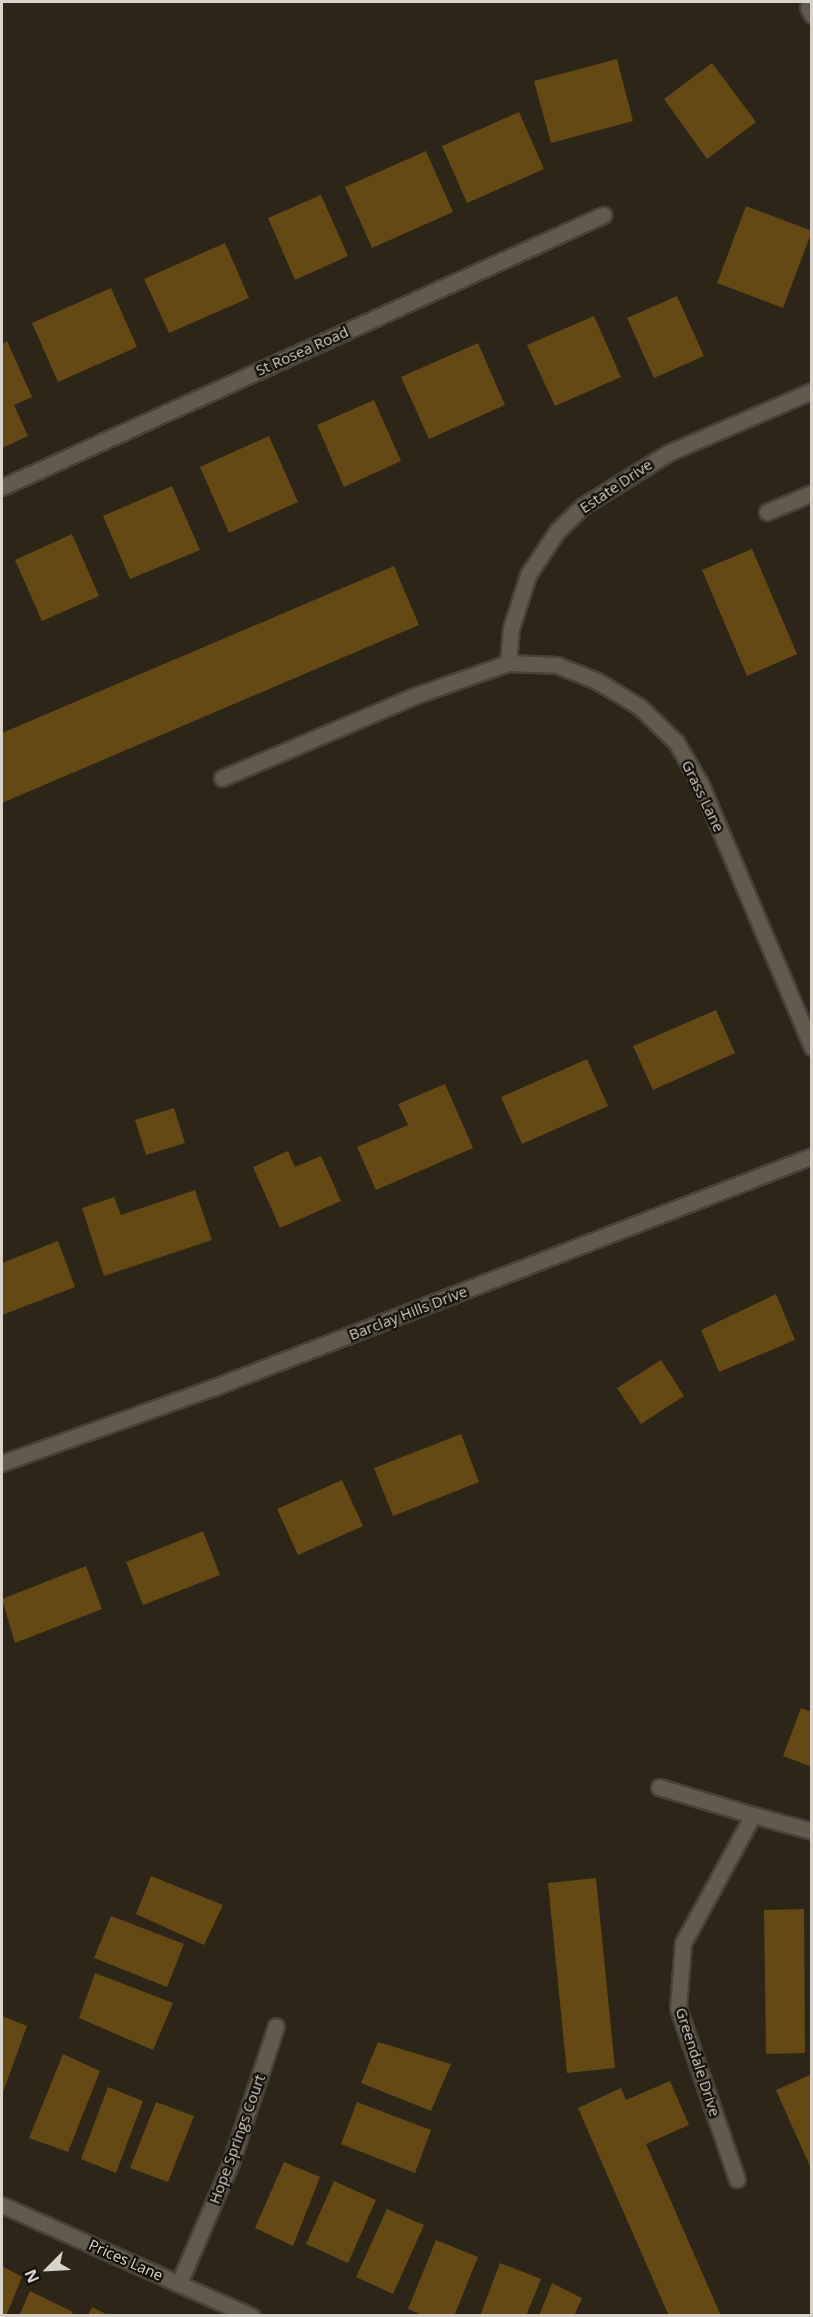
<!DOCTYPE html>
<html>
<head>
<meta charset="utf-8">
<style>
  body { margin:0 }
  #map { position:relative; width:813px; height:2317px; overflow:hidden; background:#2c2518; font-family:"Open Sans",sans-serif }
  div>[style] { position:absolute }
  .building>* { inset:0; background:#644915 }
  .roads { filter:drop-shadow(2px 0 #474138) drop-shadow(-2px 0 #474138) drop-shadow(0 2px #474138) drop-shadow(0 -2px #474138) }
  .lane>* { height:15px; margin:-7.5px; padding:0 7.5px; transform-origin:7.5px; border-radius:7.5px; background:#625a4c }
  .street>* { height:15px; margin:-7.5px; padding:0 7.5px; transform-origin:7.5px; border-radius:7.5px; background:#625a4c }
  span { translate:-50% -50%; white-space:nowrap; text-align:center; line-height:1.15; -webkit-text-stroke:4.5px #120f09; paint-order:stroke }
  .street-label { font-size:15px; color:#d8d3cb }
  .frame { position:absolute; inset:0; border:3px solid #d8d3cb; pointer-events:none }
  .north { position:absolute; left:18px; top:2239px; width:60px; height:60px; -webkit-text-stroke:4px #120f09; paint-order:stroke; rotate:246deg; font-size:16px; font-weight:700; line-height:24px; text-align:center; color:#d8d3cb }
  .north::after { content:''; display:block; margin:auto; width:21px; height:27px; background:#d8d3cb; clip-path:polygon(50% 0,100% 100%,50% 72%,0 100%) }
</style>
</head>
<body>
<div id="map">
  <div class="building">
    <i style="clip-path:polygon(617px 59px,633px 121px,551px 143px,534px 81px)"></i>
    <i style="clip-path:polygon(712px 63px,756px 122px,707px 159px,664px 99px)"></i>
    <i style="clip-path:polygon(519px 112px,544px 169px,467px 203px,442px 146px)"></i>
    <i style="clip-path:polygon(426px 151px,453px 212px,372px 248px,345px 187px)"></i>
    <i style="clip-path:polygon(321px 195px,348px 256px,295px 280px,268px 218px)"></i>
    <i style="clip-path:polygon(746px 206px,812px 231px,783px 308px,717px 283px)"></i>
    <i style="clip-path:polygon(225px 243px,249px 298px,169px 333px,144px 279px)"></i>
    <i style="clip-path:polygon(111px 288px,137px 347px,58px 382px,32px 323px)"></i>
    <i style="clip-path:polygon(677px 296px,704px 356px,654px 378px,627px 318px)"></i>
    <i style="clip-path:polygon(594px 316px,621px 377px,555px 406px,527px 345px)"></i>
    <i style="clip-path:polygon(7px 341px,32px 397px,14px 405px,28px 436px,2px 448px,2px 344px)"></i>
    <i style="clip-path:polygon(478px 343px,505px 405px,429px 439px,401px 377px)"></i>
    <i style="clip-path:polygon(374px 400px,401px 461px,344px 487px,317px 425px)"></i>
    <i style="clip-path:polygon(269px 436px,298px 502px,229px 533px,200px 467px)"></i>
    <i style="clip-path:polygon(172px 486px,200px 550px,130px 579px,103px 516px)"></i>
    <i style="clip-path:polygon(72px 534px,99px 596px,42px 621px,15px 560px)"></i>
    <i style="clip-path:polygon(752px 549px,797px 654px,747px 676px,702px 570px)"></i>
    <i style="clip-path:polygon(394px 566px,419px 625px,2px 803px,2px 733px)"></i>
    <i style="clip-path:polygon(716px 1010px,735px 1053px,653px 1090px,633px 1046px)"></i>
    <i style="clip-path:polygon(587px 1059px,608px 1106px,522px 1144px,501px 1097px)"></i>
    <i style="clip-path:polygon(445px 1084px,473px 1148px,376px 1190px,357px 1147px,408px 1125px,398px 1104px)"></i>
    <i style="clip-path:polygon(174px 1108px,185px 1143px,146px 1155px,135px 1120px)"></i>
    <i style="clip-path:polygon(288px 1151px,295px 1167px,321px 1156px,341px 1201px,280px 1228px,253px 1167px)"></i>
    <i style="clip-path:polygon(195px 1190px,212px 1240px,104px 1276px,82px 1208px,114px 1197px,121px 1215px)"></i>
    <i style="clip-path:polygon(58px 1241px,75px 1287px,2px 1315px,2px 1263px)"></i>
    <i style="clip-path:polygon(776px 1294px,795px 1340px,719px 1372px,701px 1330px)"></i>
    <i style="clip-path:polygon(661px 1360px,684px 1396px,641px 1424px,617px 1388px)"></i>
    <i style="clip-path:polygon(461px 1434px,479px 1482px,393px 1516px,374px 1468px)"></i>
    <i style="clip-path:polygon(342px 1480px,363px 1526px,298px 1555px,277px 1509px)"></i>
    <i style="clip-path:polygon(203px 1531px,220px 1575px,143px 1605px,126px 1562px)"></i>
    <i style="clip-path:polygon(86px 1566px,102px 1609px,15px 1643px,2px 1599px)"></i>
    <i style="clip-path:polygon(801px 1708px,812px 1712px,812px 1767px,783px 1756px)"></i>
    <i style="clip-path:polygon(151px 1876px,223px 1905px,204px 1945px,136px 1914px)"></i>
    <i style="clip-path:polygon(596px 1878px,615px 2068px,567px 2073px,548px 1883px)"></i>
    <i style="clip-path:polygon(804px 1909px,805px 2053px,766px 2054px,764px 1910px)"></i>
    <i style="clip-path:polygon(111px 1916px,184px 1944px,167px 1987px,94px 1958px)"></i>
    <i style="clip-path:polygon(95px 1973px,173px 2003px,153px 2050px,79px 2018px)"></i>
    <i style="clip-path:polygon(2px 2016px,27px 2026px,2px 2095px)"></i>
    <i style="clip-path:polygon(378px 2042px,451px 2064px,431px 2111px,361px 2083px)"></i>
    <i style="clip-path:polygon(63px 2054px,100px 2071px,68px 2152px,29px 2138px)"></i>
    <i style="clip-path:polygon(812px 2074px,812px 2171px,776px 2090px)"></i>
    <i style="clip-path:polygon(670px 2081px,689px 2125px,646px 2144px,721px 2316px,669px 2316px,578px 2108px,621px 2088px,626px 2100px)"></i>
    <i style="clip-path:polygon(108px 2087px,143px 2101px,116px 2173px,81px 2159px)"></i>
    <i style="clip-path:polygon(156px 2102px,194px 2116px,168px 2182px,130px 2168px)"></i>
    <i style="clip-path:polygon(357px 2102px,431px 2130px,415px 2173px,341px 2144px)"></i>
    <i style="clip-path:polygon(284px 2162px,320px 2177px,293px 2246px,255px 2228px)"></i>
    <i style="clip-path:polygon(334px 2181px,376px 2200px,348px 2263px,306px 2244px)"></i>
    <i style="clip-path:polygon(387px 2209px,424px 2225px,393px 2294px,356px 2277px)"></i>
    <i style="clip-path:polygon(436px 2240px,478px 2257px,454px 2316px,425px 2316px,408px 2309px)"></i>
    <i style="clip-path:polygon(500px 2263px,541px 2279px,526px 2316px,480px 2316px)"></i>
    <i style="clip-path:polygon(2px 2266px,22px 2277px,6px 2316px,2px 2316px)"></i>
    <i style="clip-path:polygon(552px 2283px,582px 2298px,574px 2316px,539px 2316px)"></i>
    <i style="clip-path:polygon(30px 2291px,73px 2312px,71px 2316px,19px 2316px)"></i>
    <i style="clip-path:polygon(92px 2307px,110px 2316px,88px 2316px)"></i>
  </div>
  <div class="roads">
    <div class="lane">
      <i style="left:808px;top:7px;width:9px;rotate:63deg"></i>
      <i style="left:767px;top:512px;width:49px;rotate:-22.9deg"></i>
    </div>
    <div class="street">
      <i style="left:2px;top:487px;width:660px;rotate:-24.35deg"></i>
      <i style="left:508px;top:663px;width:35px;rotate:-85deg"></i>
      <i style="left:511px;top:628px;width:56px;rotate:-72.2deg"></i>
      <i style="left:528px;top:575px;width:53px;rotate:-56.6deg"></i>
      <i style="left:557px;top:531px;width:36px;rotate:-44deg"></i>
      <i style="left:583px;top:506px;width:100px;rotate:-31.9deg"></i>
      <i style="left:668px;top:453px;width:157px;rotate:-23.3deg"></i>
      <i style="left:222px;top:778px;width:209px;rotate:-23.1deg"></i>
      <i style="left:414px;top:696px;width:100px;rotate:-19.3deg"></i>
      <i style="left:508px;top:663px;width:49px;rotate:2.3deg"></i>
      <i style="left:557px;top:665px;width:43px;rotate:21.8deg"></i>
      <i style="left:597px;top:681px;width:50px;rotate:31.2deg"></i>
      <i style="left:640px;top:707px;width:50px;rotate:44.2deg"></i>
      <i style="left:676px;top:742px;width:48px;rotate:59.7deg"></i>
      <i style="left:700px;top:783px;width:287px;rotate:67deg"></i>
      <i style="left:2px;top:1463px;width:223px;rotate:-19.7deg"></i>
      <i style="left:212px;top:1388px;width:643px;rotate:-21.14deg"></i>
      <i style="left:659px;top:1787px;width:98px;rotate:16.6deg"></i>
      <i style="left:753px;top:1815px;width:146px;rotate:118.7deg"></i>
      <i style="left:683px;top:1943px;width:65px;rotate:94.4deg"></i>
      <i style="left:678px;top:2008px;width:181px;rotate:71deg"></i>
      <i style="left:753px;top:1815px;width:61px;rotate:15.2deg"></i>
      <i style="left:2px;top:2205px;width:273px;rotate:24deg"></i>
      <i style="left:179px;top:2283px;width:132px;rotate:-66.7deg"></i>
      <i style="left:231px;top:2162px;width:143px;rotate:-71.7deg"></i>
    </div>
  </div>
  <div class="street-label">
    <span style="left:302px;top:351px;rotate:-24deg">St Rosea Road</span>
    <span style="left:616px;top:486px;rotate:-34deg">Estate Drive</span>
    <span style="left:703px;top:796px;rotate:64deg">Grass Lane</span>
    <span style="left:408px;top:1313px;rotate:-21deg">Barclay Hills Drive</span>
    <span style="left:698px;top:2062px;rotate:72deg">Greendale Drive</span>
    <span style="left:237px;top:2139px;rotate:-70deg">Hope Springs Court</span>
    <span style="left:126px;top:2260px;rotate:24deg">Prices Lane</span>
  </div>
  <div class="frame"></div>
  <div class="north">N</div>
</div>
</body>
</html>
